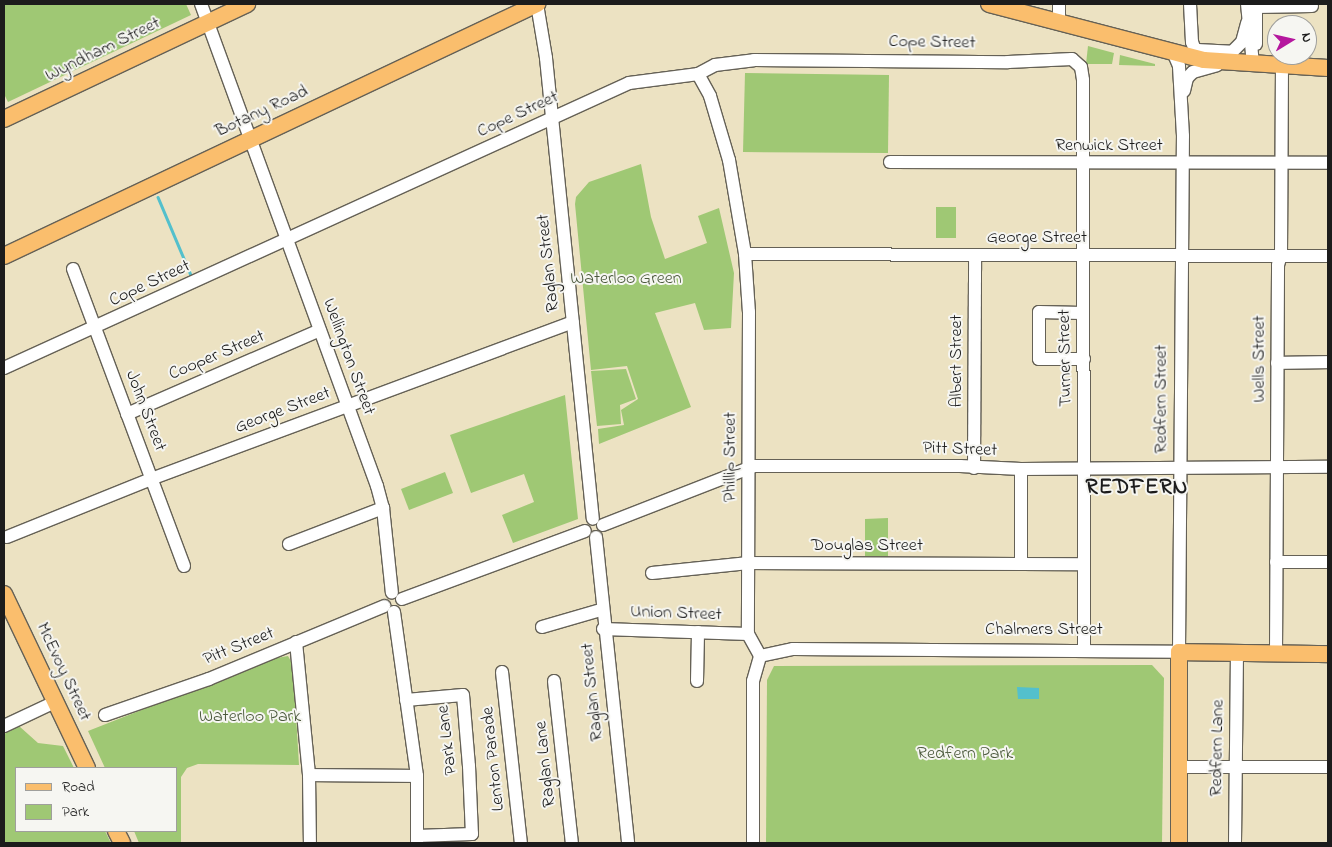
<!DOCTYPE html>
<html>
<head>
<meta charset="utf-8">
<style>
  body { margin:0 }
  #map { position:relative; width:1332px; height:847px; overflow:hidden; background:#ece2c2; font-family:"Indie Flower",sans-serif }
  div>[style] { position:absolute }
  .green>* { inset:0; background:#9fc874 }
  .water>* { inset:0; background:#53c0cc }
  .stream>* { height:2.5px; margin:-1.25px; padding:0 1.25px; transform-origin:1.25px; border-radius:1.25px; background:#53c0cc }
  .roads { filter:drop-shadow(1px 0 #656156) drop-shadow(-1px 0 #656156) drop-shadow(0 1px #656156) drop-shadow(0 -1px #656156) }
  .minor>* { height:12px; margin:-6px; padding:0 6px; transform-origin:6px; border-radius:6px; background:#fff }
  .major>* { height:16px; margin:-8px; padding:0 8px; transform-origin:8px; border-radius:8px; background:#fabe6d }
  span { translate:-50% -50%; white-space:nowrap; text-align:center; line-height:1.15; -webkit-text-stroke:4px #f6f6f2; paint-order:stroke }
  .street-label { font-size:18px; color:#1c1c1c }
  .park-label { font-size:18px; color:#4a583b }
  .district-label { font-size:22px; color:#1c1c1c; font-weight:700; letter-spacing:1px }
  .frame { position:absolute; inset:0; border:5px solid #1c1c1c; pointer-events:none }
  .legend { position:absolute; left:15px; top:767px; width:162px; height:65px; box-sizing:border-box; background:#f6f6f2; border:1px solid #9f9f9c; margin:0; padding:6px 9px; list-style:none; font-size:15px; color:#1c1c1c }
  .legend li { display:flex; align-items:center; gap:10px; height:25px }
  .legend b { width:25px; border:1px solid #9f9f9c }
  .north { position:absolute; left:1267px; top:15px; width:50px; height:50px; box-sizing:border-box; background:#f6f6f2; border:1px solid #9f9f9c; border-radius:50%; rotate:81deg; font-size:14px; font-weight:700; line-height:20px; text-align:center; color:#1c1c1c }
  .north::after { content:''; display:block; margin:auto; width:18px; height:22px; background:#b5179e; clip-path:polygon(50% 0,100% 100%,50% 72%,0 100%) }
</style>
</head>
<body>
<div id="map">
  <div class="green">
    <i style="clip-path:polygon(4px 4px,186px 4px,191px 15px,8px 102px,4px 94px)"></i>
    <i style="clip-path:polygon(1088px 46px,1114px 53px,1112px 64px,1086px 64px)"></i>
    <i style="clip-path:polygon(1120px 55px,1155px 64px,1155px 66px,1119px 65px)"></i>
    <i style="clip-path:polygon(745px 73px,889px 75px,888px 153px,743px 152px)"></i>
    <i style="clip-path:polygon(641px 164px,651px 217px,665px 259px,707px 243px,698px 216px,719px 208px,734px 273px,731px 328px,704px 330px,695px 303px,655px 313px,691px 407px,599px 444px,598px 429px,624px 425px,621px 410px,638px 399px,627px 366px,591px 370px,575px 204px,576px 197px,589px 182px)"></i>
    <i style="clip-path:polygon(936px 207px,956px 207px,956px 238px,936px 238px)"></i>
    <i style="clip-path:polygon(626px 369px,636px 399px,620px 405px,621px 424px,597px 426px,591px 371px)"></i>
    <i style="clip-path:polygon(565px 395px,578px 519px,513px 543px,502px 515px,534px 502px,524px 474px,471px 493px,450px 435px)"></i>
    <i style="clip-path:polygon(445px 472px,453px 493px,409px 510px,401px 489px)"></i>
    <i style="clip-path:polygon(888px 518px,888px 560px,865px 560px,865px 519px)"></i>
    <i style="clip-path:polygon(288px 656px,293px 665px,299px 765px,198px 764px,187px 768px,181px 777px,181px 843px,139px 843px,134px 831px,176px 831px,176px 768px,105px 768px,88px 731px,271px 659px)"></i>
    <i style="clip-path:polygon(1152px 665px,1164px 678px,1162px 843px,766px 843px,767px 680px,774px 666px)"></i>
    <i style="clip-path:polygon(19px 726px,38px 743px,63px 746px,74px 768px,16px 768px,16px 831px,105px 831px,111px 843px,4px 843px,4px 734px)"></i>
  </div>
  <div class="water">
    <i style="clip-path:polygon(1017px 687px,1039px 688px,1039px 699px,1018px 699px)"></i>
  </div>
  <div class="stream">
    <i style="left:158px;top:197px;width:85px;rotate:67.1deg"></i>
  </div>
  <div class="roads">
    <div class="minor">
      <i style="left:201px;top:4px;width:513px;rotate:69.94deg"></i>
      <i style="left:377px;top:486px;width:23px;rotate:75deg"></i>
      <i style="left:383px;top:508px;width:85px;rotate:84deg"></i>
      <i style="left:537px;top:4px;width:55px;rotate:80.5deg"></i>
      <i style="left:546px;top:58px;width:463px;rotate:84.2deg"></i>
      <i style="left:1190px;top:4px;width:38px;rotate:87deg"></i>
      <i style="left:1192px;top:42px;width:9px;rotate:69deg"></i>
      <i style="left:1247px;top:4px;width:60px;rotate:84.3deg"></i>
      <i style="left:1256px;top:7px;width:56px;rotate:-1deg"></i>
      <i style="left:1059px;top:21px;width:17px;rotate:-90deg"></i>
      <i style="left:1256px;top:44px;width:40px;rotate:-90deg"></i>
      <i style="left:1183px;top:57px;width:16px;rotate:-27deg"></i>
      <i style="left:1197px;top:50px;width:35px;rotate:3deg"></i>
      <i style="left:1232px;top:52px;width:14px;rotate:-45deg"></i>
      <i style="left:1242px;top:42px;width:20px;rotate:-75deg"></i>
      <i style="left:698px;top:74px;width:25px;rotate:61deg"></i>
      <i style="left:710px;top:96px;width:67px;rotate:73.5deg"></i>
      <i style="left:729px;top:160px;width:95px;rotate:80.3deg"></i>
      <i style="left:745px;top:254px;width:58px;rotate:86.1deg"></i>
      <i style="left:749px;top:312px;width:322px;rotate:90.2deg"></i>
      <i style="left:748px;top:634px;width:25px;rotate:61deg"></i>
      <i style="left:1184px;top:91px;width:13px;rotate:-77deg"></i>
      <i style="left:1187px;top:78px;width:8px;rotate:-45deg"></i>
      <i style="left:1193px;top:72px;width:25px;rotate:-16deg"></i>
      <i style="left:890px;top:162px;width:438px;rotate:0.1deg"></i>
      <i style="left:745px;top:254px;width:583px;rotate:0.2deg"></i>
      <i style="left:73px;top:269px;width:317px;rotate:69.5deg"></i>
      <i style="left:1082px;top:313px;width:43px;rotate:-178.7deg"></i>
      <i style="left:1039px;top:312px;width:47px;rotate:90deg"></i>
      <i style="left:1039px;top:359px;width:45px"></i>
      <i style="left:1277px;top:363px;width:51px;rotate:-1.1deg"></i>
      <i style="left:4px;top:368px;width:687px;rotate:-24.51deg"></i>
      <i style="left:629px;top:83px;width:70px;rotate:-7.4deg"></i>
      <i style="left:698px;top:74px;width:19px;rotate:-28deg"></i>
      <i style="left:715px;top:65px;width:39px;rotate:-7deg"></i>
      <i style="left:754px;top:60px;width:254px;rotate:0.5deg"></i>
      <i style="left:1008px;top:62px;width:64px;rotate:-2.7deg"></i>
      <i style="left:1072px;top:59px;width:12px;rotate:42deg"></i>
      <i style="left:1081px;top:67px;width:13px;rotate:81deg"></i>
      <i style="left:1083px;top:80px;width:569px;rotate:89.9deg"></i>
      <i style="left:127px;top:414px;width:210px;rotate:-23.5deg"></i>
      <i style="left:974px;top:468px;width:213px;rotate:-89.7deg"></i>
      <i style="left:603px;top:525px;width:162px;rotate:-21.3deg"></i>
      <i style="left:754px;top:466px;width:206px"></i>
      <i style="left:960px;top:466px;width:61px;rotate:2.8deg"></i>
      <i style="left:1021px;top:469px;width:307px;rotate:-0.4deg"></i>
      <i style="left:7px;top:537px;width:155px;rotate:-21.9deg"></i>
      <i style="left:151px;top:479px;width:450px;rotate:-20.4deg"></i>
      <i style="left:596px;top:537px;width:308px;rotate:84deg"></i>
      <i style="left:289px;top:544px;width:101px;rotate:-21deg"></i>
      <i style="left:1276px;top:562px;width:52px"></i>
      <i style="left:1021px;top:564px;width:95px;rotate:-90deg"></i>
      <i style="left:652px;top:573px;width:97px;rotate:-5.9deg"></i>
      <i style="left:748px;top:563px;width:335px;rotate:0.2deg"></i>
      <i style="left:402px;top:599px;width:195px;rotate:-20.4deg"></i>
      <i style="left:394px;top:612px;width:166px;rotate:82deg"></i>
      <i style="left:417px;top:776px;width:67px;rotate:90deg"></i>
      <i style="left:542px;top:627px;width:61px;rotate:-16.1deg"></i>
      <i style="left:603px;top:629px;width:145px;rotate:2deg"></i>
      <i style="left:296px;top:642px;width:134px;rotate:84.4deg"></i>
      <i style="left:309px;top:775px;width:68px;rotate:89.2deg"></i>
      <i style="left:1276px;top:653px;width:388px;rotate:-89.7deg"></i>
      <i style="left:1278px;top:265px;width:10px;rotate:-73deg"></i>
      <i style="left:1281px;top:255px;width:190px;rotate:-89.7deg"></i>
      <i style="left:760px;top:656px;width:34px;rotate:-12deg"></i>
      <i style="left:793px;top:649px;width:386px;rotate:0.4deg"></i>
      <i style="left:1179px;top:652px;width:516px;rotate:-89.56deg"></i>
      <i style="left:1183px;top:136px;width:70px;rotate:-93.3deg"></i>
      <i style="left:1179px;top:66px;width:15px;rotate:-113deg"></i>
      <i style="left:502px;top:672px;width:172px;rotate:83.7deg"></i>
      <i style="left:554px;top:681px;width:163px;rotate:83.7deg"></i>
      <i style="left:697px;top:681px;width:49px;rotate:-88.8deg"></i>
      <i style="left:406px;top:700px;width:57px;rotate:-5deg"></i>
      <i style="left:463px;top:695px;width:71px;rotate:85.2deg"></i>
      <i style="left:469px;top:766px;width:68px;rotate:87.5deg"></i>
      <i style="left:472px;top:834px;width:55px;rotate:177.9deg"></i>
      <i style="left:105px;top:715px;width:110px;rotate:-19.1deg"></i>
      <i style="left:209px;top:679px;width:190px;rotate:-22.6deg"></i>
      <i style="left:4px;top:726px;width:56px;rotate:-25.2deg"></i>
      <i style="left:1179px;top:767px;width:149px"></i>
      <i style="left:309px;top:775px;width:108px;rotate:0.5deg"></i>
      <i style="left:753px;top:843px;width:162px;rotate:-90deg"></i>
      <i style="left:753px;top:681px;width:26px;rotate:-74deg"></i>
      <i style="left:1235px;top:843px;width:190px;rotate:-89.4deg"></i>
    </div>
    <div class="major">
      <i style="left:989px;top:4px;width:222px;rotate:14.6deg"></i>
      <i style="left:1204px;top:60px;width:124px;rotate:3.7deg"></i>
      <i style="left:4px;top:119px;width:269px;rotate:-25.3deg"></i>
      <i style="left:4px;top:256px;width:590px;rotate:-25.3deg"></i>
      <i style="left:4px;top:594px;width:193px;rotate:64.5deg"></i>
      <i style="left:116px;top:831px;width:13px;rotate:63deg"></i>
      <i style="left:1179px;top:843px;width:191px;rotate:-90deg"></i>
      <i style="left:1179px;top:652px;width:149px;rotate:0.8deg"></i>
    </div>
  </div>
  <div class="street-label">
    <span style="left:932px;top:43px;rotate:1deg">Cope Street</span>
    <span style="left:103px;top:50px;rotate:-26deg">Wyndham Street</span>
    <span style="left:262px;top:112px;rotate:-25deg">Botany Road</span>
    <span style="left:518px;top:115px;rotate:-25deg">Cope Street</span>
    <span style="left:1109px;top:146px">Renwick Street</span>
    <span style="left:1037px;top:238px">George Street</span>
    <span style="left:549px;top:263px;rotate:-96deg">Raglan Street</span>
    <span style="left:150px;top:284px;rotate:-25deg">Cope Street</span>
    <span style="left:217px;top:356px;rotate:-23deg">Cooper Street</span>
    <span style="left:348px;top:357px;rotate:70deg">Wellington Street</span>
    <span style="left:1066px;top:358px;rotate:-91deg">Turner Street</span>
    <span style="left:1260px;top:359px;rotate:-90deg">Wells Street</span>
    <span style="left:957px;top:361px;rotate:-90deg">Albert Street</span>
    <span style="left:1162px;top:399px;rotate:-90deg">Redfern Street</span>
    <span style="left:145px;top:411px;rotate:69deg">John Street</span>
    <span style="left:283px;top:411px;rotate:-21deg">George Street</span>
    <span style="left:960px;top:450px;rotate:2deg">Pitt Street</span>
    <span style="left:731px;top:457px;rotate:-90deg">Phillip Street</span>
    <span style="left:867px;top:546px">Douglas Street</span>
    <span style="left:676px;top:614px;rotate:2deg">Union Street</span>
    <span style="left:1044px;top:630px">Chalmers Street</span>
    <span style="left:239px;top:647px;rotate:-22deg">Pitt Street</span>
    <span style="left:63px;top:672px;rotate:65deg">McEvoy Street</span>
    <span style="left:593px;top:692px;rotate:-96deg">Raglan Street</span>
    <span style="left:448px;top:740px;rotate:-97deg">Park Lane</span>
    <span style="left:1218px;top:748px;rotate:-89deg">Redfern Lane</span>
    <span style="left:494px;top:759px;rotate:-96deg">Lenton Parade</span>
    <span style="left:546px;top:764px;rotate:-96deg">Raglan Lane</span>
  </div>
  <div class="park-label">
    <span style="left:626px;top:279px">Waterloo Green</span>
    <span style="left:250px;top:717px">Waterloo Park</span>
    <span style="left:965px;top:754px">Redfern Park</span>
  </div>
  <div class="district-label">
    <span style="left:1137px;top:489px">REDFERN</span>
  </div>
  <div class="frame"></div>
  <ul class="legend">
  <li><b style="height:6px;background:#fabe6d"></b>Road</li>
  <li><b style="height:14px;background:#9fc874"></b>Park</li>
  </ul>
  <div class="north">N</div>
</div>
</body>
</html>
